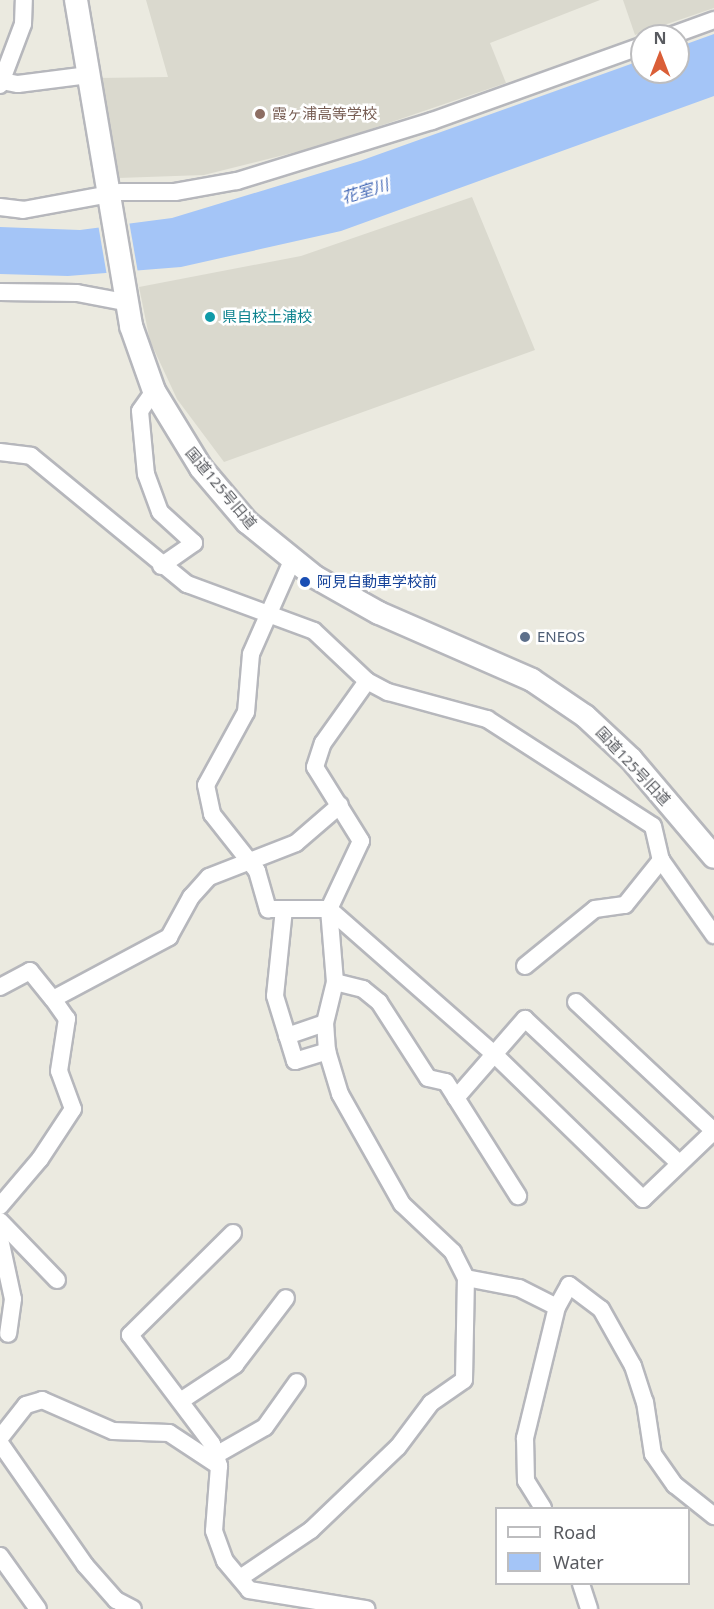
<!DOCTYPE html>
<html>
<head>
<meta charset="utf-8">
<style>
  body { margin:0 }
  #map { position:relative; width:714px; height:1609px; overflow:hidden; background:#ebeae0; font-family:"Noto Sans","Noto Sans JP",sans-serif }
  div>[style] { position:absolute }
  .education>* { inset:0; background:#dad9ce }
  .water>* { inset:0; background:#a4c5f7 }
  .pier>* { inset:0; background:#ebeae0 }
  .roads { filter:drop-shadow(2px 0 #b6b7bc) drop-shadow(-2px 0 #b6b7bc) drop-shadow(0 2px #b6b7bc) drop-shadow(0 -2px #b6b7bc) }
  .street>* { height:16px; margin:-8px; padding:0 8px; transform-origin:8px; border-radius:8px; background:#fff }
  .secondary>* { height:22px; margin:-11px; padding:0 11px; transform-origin:11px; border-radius:11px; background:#fff }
  .dots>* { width:16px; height:16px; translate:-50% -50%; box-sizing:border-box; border:3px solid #fff; border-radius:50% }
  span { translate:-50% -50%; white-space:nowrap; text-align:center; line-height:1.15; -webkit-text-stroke:5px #fff; paint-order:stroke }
  .education-label { font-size:15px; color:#785e54 }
  .left { translate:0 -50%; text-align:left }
  .culture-label { font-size:15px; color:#0d838f }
  .street-label { font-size:15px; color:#595b60 }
  .transit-label { font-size:15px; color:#164399 }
  .service-label { font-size:15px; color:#4e5e75 }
  .water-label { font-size:16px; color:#496db8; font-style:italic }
  .legend { position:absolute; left:495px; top:1507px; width:195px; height:78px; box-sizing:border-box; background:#fff; border:2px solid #bdbdbf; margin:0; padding:8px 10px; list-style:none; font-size:18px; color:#595b60 }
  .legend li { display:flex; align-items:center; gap:12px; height:30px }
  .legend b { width:30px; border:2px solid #bdbdbf }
  .north { position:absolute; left:630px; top:24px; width:60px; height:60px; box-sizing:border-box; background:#fff; border:2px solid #bdbdbf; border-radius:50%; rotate:0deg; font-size:16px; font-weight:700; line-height:24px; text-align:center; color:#595b60 }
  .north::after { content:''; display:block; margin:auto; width:21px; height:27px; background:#da5e37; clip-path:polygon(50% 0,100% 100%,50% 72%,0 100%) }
</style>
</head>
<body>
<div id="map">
  <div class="education">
    <i style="clip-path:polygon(146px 0,600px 0,490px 43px,506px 83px,324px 145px,204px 175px,118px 178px,98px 78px,168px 77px)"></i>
    <i style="clip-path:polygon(623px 0,714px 0,714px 8px,635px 35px)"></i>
    <i style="clip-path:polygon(472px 197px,535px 350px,224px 462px,177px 399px,150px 341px,139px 287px,301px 256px)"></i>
  </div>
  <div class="water">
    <i style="clip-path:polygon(714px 34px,714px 96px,341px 231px,181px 267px,68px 276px,0 274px,0 227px,80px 230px,172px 218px,360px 161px,642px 60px,642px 72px,678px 72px,678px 47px)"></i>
  </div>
  <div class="pier">
    <i style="clip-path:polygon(129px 221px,138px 273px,107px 276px,98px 224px)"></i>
  </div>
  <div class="roads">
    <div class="street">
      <i style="left:670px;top:36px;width:47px;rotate:-20deg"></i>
      <i style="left:2px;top:81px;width:16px;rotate:11deg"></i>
      <i style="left:18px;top:84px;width:71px;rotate:-7.3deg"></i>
      <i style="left:0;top:85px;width:65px;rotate:-69.3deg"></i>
      <i style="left:23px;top:24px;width:24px;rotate:-88deg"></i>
      <i style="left:0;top:207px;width:23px;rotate:7deg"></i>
      <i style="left:23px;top:210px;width:100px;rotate:-10.4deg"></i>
      <i style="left:121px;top:192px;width:54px"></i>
      <i style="left:175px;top:192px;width:63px;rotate:-10.1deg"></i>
      <i style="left:237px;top:181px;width:204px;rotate:-17.1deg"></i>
      <i style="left:432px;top:121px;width:223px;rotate:-19.7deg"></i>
      <i style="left:0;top:292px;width:77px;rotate:0.7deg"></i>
      <i style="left:77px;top:293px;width:49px;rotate:10.6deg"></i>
      <i style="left:154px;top:391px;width:24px;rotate:125deg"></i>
      <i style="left:140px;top:411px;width:63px;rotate:84.6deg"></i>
      <i style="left:146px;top:474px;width:40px;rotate:69.8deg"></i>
      <i style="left:160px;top:512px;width:46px;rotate:42.4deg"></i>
      <i style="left:194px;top:543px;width:40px;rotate:145.1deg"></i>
      <i style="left:0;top:452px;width:31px;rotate:7deg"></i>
      <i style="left:31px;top:456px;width:202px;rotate:39.4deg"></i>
      <i style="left:187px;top:584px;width:135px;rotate:20.3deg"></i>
      <i style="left:314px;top:631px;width:73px;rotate:43.3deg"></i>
      <i style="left:367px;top:681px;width:24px;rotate:28deg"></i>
      <i style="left:388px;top:692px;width:103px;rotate:15.3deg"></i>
      <i style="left:487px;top:719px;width:197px;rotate:32.8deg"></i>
      <i style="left:653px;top:826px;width:35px;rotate:77deg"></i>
      <i style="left:661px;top:860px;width:92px;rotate:54.8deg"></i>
      <i style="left:292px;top:561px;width:102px;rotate:113.8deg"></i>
      <i style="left:251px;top:654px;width:58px;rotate:94.9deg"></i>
      <i style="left:246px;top:712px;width:83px;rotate:118.7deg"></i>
      <i style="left:206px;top:785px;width:30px;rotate:78deg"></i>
      <i style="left:212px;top:814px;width:73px;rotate:51.7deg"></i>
      <i style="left:257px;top:871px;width:40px;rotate:74deg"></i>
      <i style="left:268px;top:909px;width:61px"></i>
      <i style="left:329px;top:909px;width:220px;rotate:41.3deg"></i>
      <i style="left:494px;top:1054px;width:208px;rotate:44.2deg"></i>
      <i style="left:643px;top:1199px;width:98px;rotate:-43.8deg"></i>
      <i style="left:284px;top:909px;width:87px;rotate:95.9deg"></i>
      <i style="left:275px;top:996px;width:68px;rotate:72.9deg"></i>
      <i style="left:295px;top:1061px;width:34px;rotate:-17deg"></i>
      <i style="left:525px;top:966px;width:90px;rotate:-39.2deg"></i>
      <i style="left:595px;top:909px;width:30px;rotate:-8deg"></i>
      <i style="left:625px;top:905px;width:58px;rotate:-51.3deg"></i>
      <i style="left:335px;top:982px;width:29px;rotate:14deg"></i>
      <i style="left:363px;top:989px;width:21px;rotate:39deg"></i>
      <i style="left:379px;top:1002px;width:90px;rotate:57.2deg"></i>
      <i style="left:428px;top:1078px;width:18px;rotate:13deg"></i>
      <i style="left:446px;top:1082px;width:135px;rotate:57.7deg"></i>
      <i style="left:0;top:987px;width:34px;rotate:-28deg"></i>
      <i style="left:30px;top:971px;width:36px;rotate:51deg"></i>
      <i style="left:53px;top:999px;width:132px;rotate:-28.1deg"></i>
      <i style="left:169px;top:937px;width:46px;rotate:-61.2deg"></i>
      <i style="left:191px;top:897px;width:27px;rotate:-48deg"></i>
      <i style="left:209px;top:877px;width:93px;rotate:-21.3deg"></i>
      <i style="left:296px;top:843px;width:58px;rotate:-40.8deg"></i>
      <i style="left:576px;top:1002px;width:187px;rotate:43.1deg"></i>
      <i style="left:287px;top:1036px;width:40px;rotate:-18.9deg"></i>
      <i style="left:456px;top:1098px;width:105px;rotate:-48.9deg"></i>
      <i style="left:525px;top:1019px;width:211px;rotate:43.1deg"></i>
      <i style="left:0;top:1206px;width:62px;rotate:-49.6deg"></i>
      <i style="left:40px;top:1159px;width:60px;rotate:-56.6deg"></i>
      <i style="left:73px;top:1109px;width:40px;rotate:-110.2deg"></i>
      <i style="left:59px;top:1071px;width:53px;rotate:-81.3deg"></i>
      <i style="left:67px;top:1019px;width:24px;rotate:-125deg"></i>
      <i style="left:0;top:1221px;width:82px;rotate:46deg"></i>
      <i style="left:233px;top:1233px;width:145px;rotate:135.3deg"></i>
      <i style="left:130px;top:1335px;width:136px;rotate:53deg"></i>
      <i style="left:212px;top:1444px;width:23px;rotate:72deg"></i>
      <i style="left:219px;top:1466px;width:65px;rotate:94.4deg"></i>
      <i style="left:214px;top:1531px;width:32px;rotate:70deg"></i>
      <i style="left:225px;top:1561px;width:38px;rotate:50deg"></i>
      <i style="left:249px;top:1590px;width:119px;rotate:9.2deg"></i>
      <i style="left:0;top:1239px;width:61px;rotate:77.8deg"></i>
      <i style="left:13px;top:1299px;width:35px;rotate:98deg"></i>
      <i style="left:466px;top:1278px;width:54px;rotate:10.7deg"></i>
      <i style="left:519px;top:1288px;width:42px;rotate:26.6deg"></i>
      <i style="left:557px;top:1307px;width:25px;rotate:-61deg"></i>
      <i style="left:569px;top:1285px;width:40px;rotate:37deg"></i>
      <i style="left:601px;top:1309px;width:65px;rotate:60.7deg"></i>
      <i style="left:633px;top:1366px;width:38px;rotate:72deg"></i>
      <i style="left:645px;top:1402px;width:53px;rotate:81.3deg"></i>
      <i style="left:653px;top:1454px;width:38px;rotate:55deg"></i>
      <i style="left:675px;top:1485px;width:50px;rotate:38.5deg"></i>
      <i style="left:182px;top:1400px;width:64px;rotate:-33.4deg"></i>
      <i style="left:235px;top:1365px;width:84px;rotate:-52.7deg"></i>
      <i style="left:0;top:1438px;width:42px;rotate:-51.8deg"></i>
      <i style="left:26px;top:1405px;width:17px;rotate:-17deg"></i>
      <i style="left:42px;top:1400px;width:77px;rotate:23.6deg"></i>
      <i style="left:113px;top:1431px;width:56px;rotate:2deg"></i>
      <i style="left:169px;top:1433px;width:60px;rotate:33.4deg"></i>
      <i style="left:0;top:1443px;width:149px;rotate:55.1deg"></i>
      <i style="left:85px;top:1565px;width:47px;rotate:48.5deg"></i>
      <i style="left:116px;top:1600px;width:19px;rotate:28deg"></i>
      <i style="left:216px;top:1455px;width:56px;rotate:-29.7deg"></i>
      <i style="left:265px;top:1427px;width:55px;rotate:-54.6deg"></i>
      <i style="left:543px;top:1508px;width:32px;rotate:-122deg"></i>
      <i style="left:526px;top:1481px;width:43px;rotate:-91.3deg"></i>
      <i style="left:525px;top:1438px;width:135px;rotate:-76.3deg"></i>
      <i style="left:0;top:1556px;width:65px;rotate:54.4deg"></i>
      <i style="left:240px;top:1578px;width:86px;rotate:-34.1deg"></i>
      <i style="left:311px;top:1530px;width:120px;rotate:-43.7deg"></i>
      <i style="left:398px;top:1447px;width:55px;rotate:-53.1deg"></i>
      <i style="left:431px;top:1403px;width:40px;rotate:-34.9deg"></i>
      <i style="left:464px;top:1380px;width:102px;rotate:-88.9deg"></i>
      <i style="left:466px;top:1278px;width:29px;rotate:-117deg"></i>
      <i style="left:453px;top:1252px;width:70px;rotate:-136.7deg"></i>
      <i style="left:402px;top:1204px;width:126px;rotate:-119.4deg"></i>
      <i style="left:340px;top:1094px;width:45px;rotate:-106.8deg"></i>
      <i style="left:327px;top:1051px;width:28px;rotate:-94deg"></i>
      <i style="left:325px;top:1023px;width:42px;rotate:-76.3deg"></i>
      <i style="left:335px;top:982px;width:73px;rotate:-94.7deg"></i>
      <i style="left:329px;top:909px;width:75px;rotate:-64.8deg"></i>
      <i style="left:361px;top:841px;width:87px;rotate:-121.9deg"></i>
      <i style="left:315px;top:767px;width:25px;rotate:-72deg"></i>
      <i style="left:323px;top:743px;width:76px;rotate:-54.6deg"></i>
      <i style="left:581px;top:1584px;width:26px;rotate:72deg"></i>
    </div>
    <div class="secondary">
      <i style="left:76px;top:0;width:331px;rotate:80.4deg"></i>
      <i style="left:131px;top:326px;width:69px;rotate:70.5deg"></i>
      <i style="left:154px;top:391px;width:90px;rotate:58.6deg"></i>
      <i style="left:201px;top:468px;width:71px;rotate:49.6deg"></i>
      <i style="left:247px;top:522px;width:87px;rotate:39deg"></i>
      <i style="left:315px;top:577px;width:73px;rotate:29.4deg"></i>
      <i style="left:379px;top:613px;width:167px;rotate:23.6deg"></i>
      <i style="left:532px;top:680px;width:64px;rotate:34.2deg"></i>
      <i style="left:585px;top:716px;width:63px;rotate:43.1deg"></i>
      <i style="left:631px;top:759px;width:128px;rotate:49.7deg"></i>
    </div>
  </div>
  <div class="dots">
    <i style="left:260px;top:114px;background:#8d6e63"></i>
    <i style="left:210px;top:317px;background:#0f9aa8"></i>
    <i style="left:305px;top:582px;background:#1a4fb4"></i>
    <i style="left:525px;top:637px;background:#5c6f8a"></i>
  </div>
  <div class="education-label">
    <span class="left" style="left:272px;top:114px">霞ヶ浦高等学校</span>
  </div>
  <div class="culture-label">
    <span class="left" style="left:222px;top:317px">県自校土浦校</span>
  </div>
  <div class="street-label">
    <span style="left:221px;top:488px;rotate:50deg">国道125号旧道</span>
    <span style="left:633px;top:766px;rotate:47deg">国道125号旧道</span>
  </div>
  <div class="transit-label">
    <span class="left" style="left:317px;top:582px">阿見自動車学校前</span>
  </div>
  <div class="service-label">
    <span class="left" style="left:537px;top:637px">ENEOS</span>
  </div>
  <div class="water-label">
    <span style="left:365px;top:191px;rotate:-17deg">花室川</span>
  </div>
  <ul class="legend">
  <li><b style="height:8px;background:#fff"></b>Road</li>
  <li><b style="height:16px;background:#a4c5f7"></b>Water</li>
  </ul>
  <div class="north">N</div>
</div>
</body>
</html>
